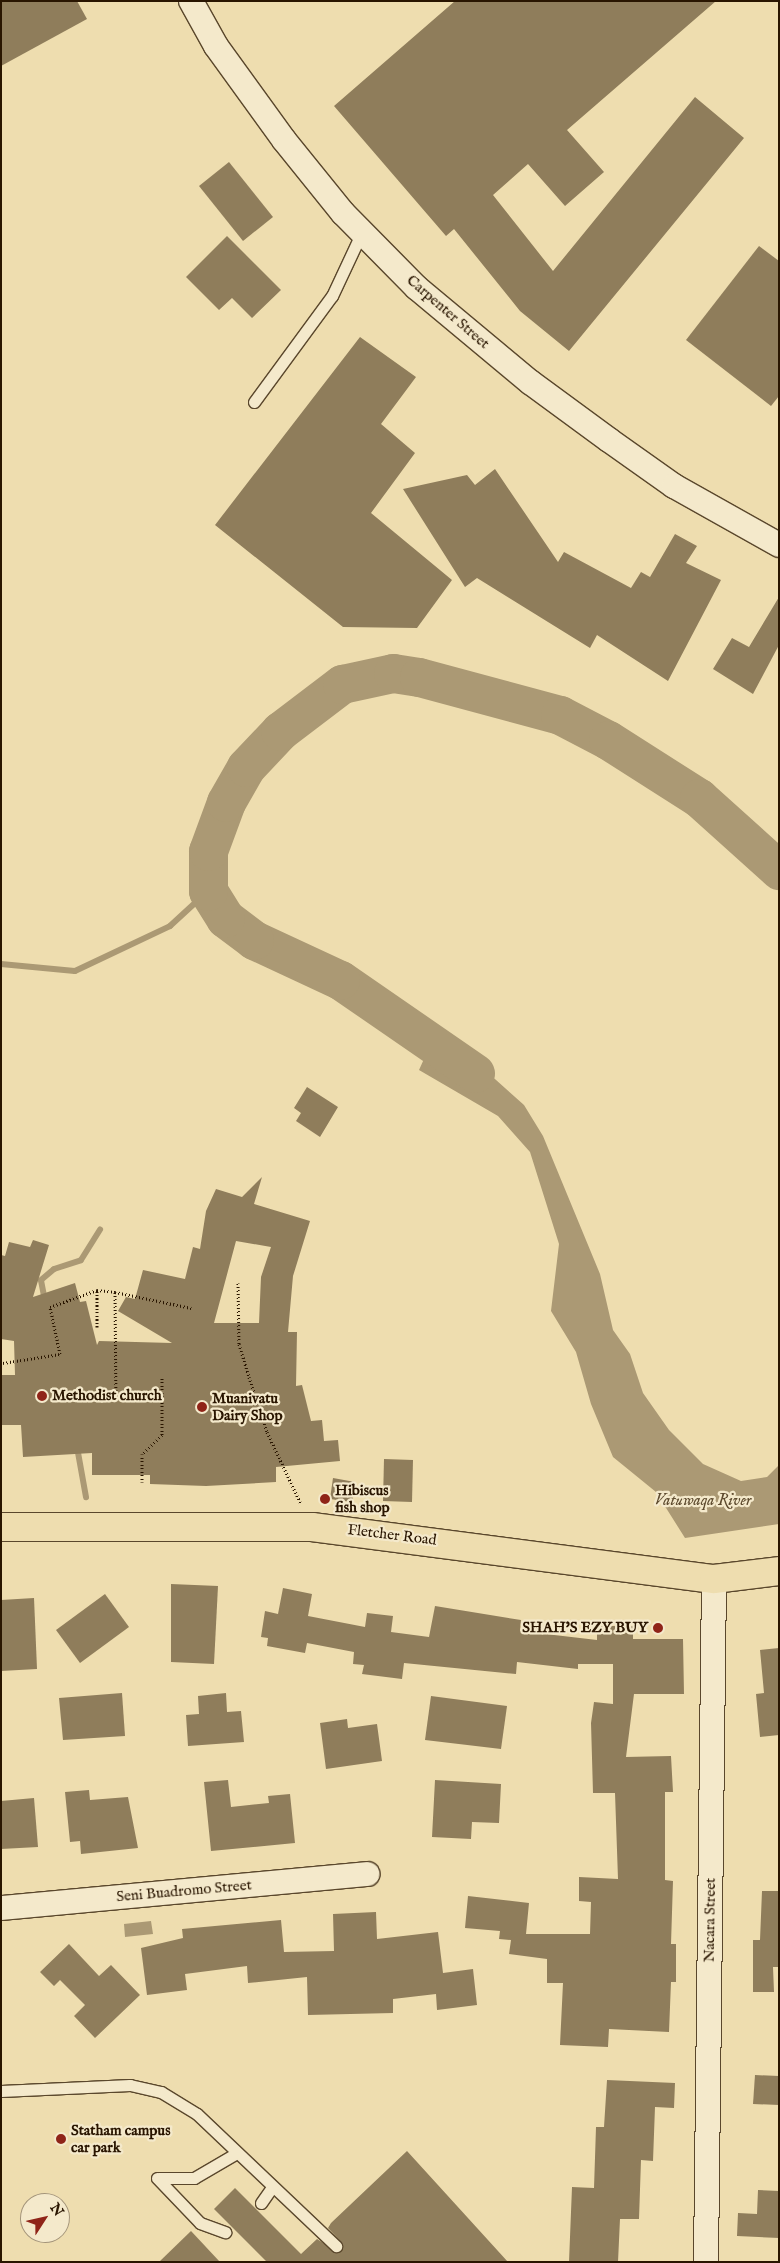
<!DOCTYPE html>
<html>
<head>
<meta charset="utf-8">
<style>
  body { margin:0 }
  #map { position:relative; width:780px; height:2263px; overflow:hidden; background:#eeddaf; font-family:"IM FELL English",serif }
  div>[style] { position:absolute }
  .water>* { inset:0; background:#ab9974 }
  .stream>* { height:6px; margin:-3px; padding:0 3px; transform-origin:3px; border-radius:3px; background:#ab9974 }
  .river>* { height:39px; margin:-19.5px; padding:0 19.5px; transform-origin:19.5px; border-radius:19.5px; background:#ab9974 }
  .building>* { inset:0; background:#8f7d5b }
  .path>* { height:3px; margin-top:-1.5px; transform-origin:0; background:repeating-linear-gradient(90deg,#291500 0 1px,transparent 0 3.5px) }
  .roads { filter:drop-shadow(1px 0 #5a472c) drop-shadow(-1px 0 #5a472c) drop-shadow(0 1px #5a472c) drop-shadow(0 -1px #5a472c) }
  .lane>* { height:11px; margin:-5.5px; padding:0 5.5px; transform-origin:5.5px; border-radius:5.5px; background:#f4e9cb }
  .street>* { height:24px; margin:-12px; padding:0 12px; transform-origin:12px; border-radius:12px; background:#f4e9cb }
  .primary>* { height:28px; margin:-14px; padding:0 14px; transform-origin:14px; border-radius:14px; background:#eeddaf }
  .dots>* { width:14px; height:14px; translate:-50% -50%; box-sizing:border-box; border:2px solid #f4e9cb; border-radius:50% }
  span { translate:-50% -50%; white-space:nowrap; text-align:center; line-height:1.15; -webkit-text-stroke:4.5px #f4e9cb; paint-order:stroke }
  .street-label { font-size:15px; color:#291500 }
  .poi-label { font-size:15px; color:#291500; font-weight:700 }
  .left { translate:0 -50%; text-align:left }
  .right { translate:-100% -50%; text-align:right }
  .water-label { font-size:16px; color:#5d4a2e; font-style:italic }
  .frame { position:absolute; inset:0; border:2px solid #291500; pointer-events:none }
  .north { position:absolute; left:20px; top:2193px; width:50px; height:50px; box-sizing:border-box; background:#f4e9cb; border:1px solid #a3947a; border-radius:50%; rotate:55deg; font-size:14px; font-weight:700; line-height:20px; text-align:center; color:#291500 }
  .north::after { content:''; display:block; margin:auto; width:18px; height:22px; background:#8f2418; clip-path:polygon(50% 0,100% 100%,50% 72%,0 100%) }
</style>
</head>
<body>
<div id="map">
  <div class="water">
    <i style="clip-path:polygon(438px 1028px,524px 1105px,543px 1136px,600px 1274px,613px 1330px,630px 1354px,643px 1393px,669px 1430px,703px 1464px,741px 1481px,767px 1477px,779px 1465px,779px 1524px,685px 1538px,656px 1492px,613px 1457px,591px 1404px,576px 1352px,551px 1311px,559px 1244px,530px 1152px,498px 1116px,419px 1070px)"></i>
    <i style="clip-path:polygon(151px 1921px,153px 1934px,125px 1937px,124px 1924px)"></i>
  </div>
  <div class="stream">
    <i style="left:1px;top:964px;width:74px;rotate:5.4deg"></i>
    <i style="left:75px;top:971px;width:105px;rotate:-25.3deg"></i>
    <i style="left:170px;top:926px;width:52px;rotate:-42.6deg"></i>
    <i style="left:45px;top:1301px;width:21px;rotate:-101deg"></i>
    <i style="left:41px;top:1280px;width:17px;rotate:-40deg"></i>
    <i style="left:54px;top:1269px;width:28px;rotate:-18deg"></i>
    <i style="left:81px;top:1260px;width:36px;rotate:-58deg"></i>
    <i style="left:77px;top:1447px;width:51px;rotate:79.8deg"></i>
  </div>
  <div class="river">
    <i style="left:475px;top:1073px;width:164px;rotate:-145.4deg"></i>
    <i style="left:340px;top:980px;width:95px;rotate:-155.1deg"></i>
    <i style="left:254px;top:940px;width:36px;rotate:-143deg"></i>
    <i style="left:225px;top:918px;width:32px;rotate:-122deg"></i>
    <i style="left:208px;top:891px;width:40px;rotate:-90deg"></i>
    <i style="left:208px;top:851px;width:52px;rotate:-69.8deg"></i>
    <i style="left:226px;top:802px;width:40px;rotate:-60.3deg"></i>
    <i style="left:246px;top:767px;width:50px;rotate:-46.6deg"></i>
    <i style="left:280px;top:731px;width:78px;rotate:-37.2deg"></i>
    <i style="left:342px;top:684px;width:52px;rotate:-12.2deg"></i>
    <i style="left:393px;top:673px;width:26px;rotate:9deg"></i>
    <i style="left:419px;top:677px;width:146px;rotate:15.1deg"></i>
    <i style="left:560px;top:715px;width:54px;rotate:27.5deg"></i>
    <i style="left:608px;top:740px;width:108px;rotate:32.5deg"></i>
    <i style="left:699px;top:798px;width:108px;rotate:42deg"></i>
  </div>
  <div class="building">
    <i style="clip-path:polygon(1px 1px,77px 1px,87px 19px,1px 66px)"></i>
    <i style="clip-path:polygon(455px 1px,716px 1px,567px 130px,604px 172px,565px 206px,528px 164px,493px 195px,553px 271px,695px 97px,744px 138px,569px 351px,520px 311px,454px 229px,446px 236px,334px 106px)"></i>
    <i style="clip-path:polygon(229px 162px,273px 217px,243px 241px,199px 186px)"></i>
    <i style="clip-path:polygon(227px 236px,281px 290px,252px 318px,232px 298px,219px 310px,186px 277px)"></i>
    <i style="clip-path:polygon(759px 246px,779px 261px,779px 396px,771px 406px,686px 340px)"></i>
    <i style="clip-path:polygon(360px 337px,416px 377px,381px 424px,415px 453px,371px 513px,452px 580px,417px 628px,343px 627px,215px 525px)"></i>
    <i style="clip-path:polygon(495px 469px,558px 562px,564px 552px,631px 588px,641px 572px,650px 577px,675px 534px,697px 546px,686px 563px,721px 580px,668px 681px,597px 635px,590px 648px,477px 578px,465px 587px,403px 489px,467px 475px,475px 485px)"></i>
    <i style="clip-path:polygon(779px 597px,779px 645px,753px 694px,713px 669px,732px 638px,749px 647px)"></i>
    <i style="clip-path:polygon(307px 1087px,338px 1107px,320px 1137px,296px 1121px,301px 1113px,294px 1108px)"></i>
    <i style="clip-path:polygon(evenodd,262px 1177px,254px 1204px,310px 1221px,293px 1276px,288px 1332px,297px 1332px,296px 1386px,302px 1385px,311px 1421px,322px 1420px,324px 1441px,338px 1440px,340px 1461px,276px 1467px,276px 1482px,206px 1486px,150px 1484px,150px 1475px,92px 1475px,92px 1453px,23px 1457px,21px 1425px,1px 1425px,1px 1375px,15px 1375px,14px 1341px,1px 1339px,1px 1255px,5px 1256px,9px 1242px,30px 1247px,33px 1240px,49px 1245px,33px 1297px,75px 1283px,80px 1302px,86px 1301px,97px 1345px,99px 1341px,172px 1343px,118px 1311px,126px 1297px,135px 1299px,143px 1270px,185px 1279px,193px 1247px,200px 1249px,206px 1211px,216px 1189px,242px 1197px,262px 1177px,236px 1241px,271px 1247px,261px 1277px,259px 1323px,214px 1323px,236px 1241px)"></i>
    <i style="clip-path:polygon(384px 1459px,413px 1460px,412px 1502px,383px 1501px)"></i>
    <i style="clip-path:polygon(333px 1478px,355px 1482px,352px 1502px,330px 1499px)"></i>
    <i style="clip-path:polygon(171px 1584px,218px 1586px,214px 1664px,171px 1662px)"></i>
    <i style="clip-path:polygon(283px 1588px,312px 1594px,308px 1616px,365px 1627px,367px 1613px,393px 1616px,391px 1632px,429px 1637px,435px 1606px,521px 1620px,520px 1631px,597px 1640px,597px 1626px,633px 1626px,633px 1639px,683px 1639px,684px 1694px,634px 1694px,626px 1757px,671px 1756px,673px 1792px,665px 1792px,665px 1880px,673px 1881px,671px 1944px,676px 1944px,676px 1982px,671px 1982px,669px 2032px,609px 2029px,608px 2047px,560px 2045px,563px 1983px,547px 1983px,547px 1959px,509px 1954px,511px 1940px,499px 1939px,500px 1931px,465px 1928px,468px 1896px,529px 1903px,526px 1934px,590px 1934px,591px 1902px,579px 1901px,579px 1877px,618px 1879px,615px 1793px,593px 1793px,591px 1723px,594px 1702px,613px 1704px,613px 1664px,578px 1664px,578px 1669px,517px 1662px,516px 1674px,404px 1663px,402px 1679px,362px 1674px,364px 1665px,353px 1664px,354px 1652px,307px 1643px,305px 1653px,267px 1646px,268px 1638px,261px 1637px,265px 1611px,278px 1614px)"></i>
    <i style="clip-path:polygon(105px 1594px,129px 1627px,80px 1663px,56px 1630px)"></i>
    <i style="clip-path:polygon(34px 1598px,37px 1669px,1px 1671px,1px 1600px)"></i>
    <i style="clip-path:polygon(779px 1648px,779px 1735px,760px 1737px,756px 1694px,764px 1693px,760px 1650px)"></i>
    <i style="clip-path:polygon(122px 1693px,125px 1736px,63px 1740px,59px 1698px)"></i>
    <i style="clip-path:polygon(226px 1693px,227px 1712px,241px 1711px,244px 1742px,188px 1746px,186px 1715px,199px 1714px,198px 1696px)"></i>
    <i style="clip-path:polygon(431px 1696px,507px 1706px,501px 1749px,425px 1740px)"></i>
    <i style="clip-path:polygon(347px 1719px,348px 1728px,377px 1724px,382px 1761px,326px 1769px,320px 1723px)"></i>
    <i style="clip-path:polygon(228px 1780px,231px 1807px,269px 1803px,268px 1796px,290px 1794px,295px 1843px,211px 1851px,204px 1782px)"></i>
    <i style="clip-path:polygon(435px 1780px,501px 1784px,499px 1823px,472px 1822px,471px 1839px,432px 1837px)"></i>
    <i style="clip-path:polygon(89px 1790px,90px 1800px,128px 1797px,138px 1848px,81px 1854px,80px 1841px,70px 1842px,65px 1792px)"></i>
    <i style="clip-path:polygon(34px 1798px,38px 1847px,1px 1849px,1px 1801px)"></i>
    <i style="clip-path:polygon(762px 1891px,779px 1891px,779px 1967px,773px 1967px,774px 1992px,753px 1992px,753px 1940px,760px 1940px)"></i>
    <i style="clip-path:polygon(376px 1912px,377px 1939px,438px 1932px,443px 1973px,473px 1969px,477px 2005px,437px 2010px,436px 1994px,393px 1999px,393px 2013px,308px 2015px,307px 1977px,248px 1983px,247px 1966px,185px 1974px,187px 1990px,147px 1995px,141px 1948px,183px 1938px,182px 1929px,281px 1920px,284px 1952px,334px 1951px,333px 1914px)"></i>
    <i style="clip-path:polygon(69px 1944px,99px 1976px,111px 1965px,140px 1995px,95px 2038px,74px 2016px,85px 2005px,60px 1980px,54px 1986px,40px 1972px)"></i>
    <i style="clip-path:polygon(755px 2075px,779px 2076px,779px 2105px,753px 2104px)"></i>
    <i style="clip-path:polygon(607px 2080px,675px 2083px,674px 2108px,655px 2107px,653px 2161px,641px 2160px,639px 2219px,620px 2219px,618px 2262px,569px 2262px,572px 2187px,594px 2188px,596px 2127px,604px 2127px)"></i>
    <i style="clip-path:polygon(407px 2151px,508px 2262px,267px 2262px,214px 2209px,235px 2188px,301px 2254px,317px 2239px,339px 2253px,343px 2244px,328px 2228px,331px 2223px)"></i>
    <i style="clip-path:polygon(758px 2190px,779px 2191px,779px 2238px,737px 2236px,738px 2213px,757px 2214px)"></i>
    <i style="clip-path:polygon(191px 2231px,220px 2262px,159px 2262px)"></i>
  </div>
  <div class="path">
    <i style="left:238px;top:1283px;width:61px;rotate:89.1deg"></i>
    <i style="left:239px;top:1344px;width:34px;rotate:73deg"></i>
    <i style="left:249px;top:1377px;width:58px;rotate:71.9deg"></i>
    <i style="left:267px;top:1432px;width:80px;rotate:64.7deg"></i>
    <i style="left:97px;top:1291px;width:36px;rotate:90deg"></i>
    <i style="left:115px;top:1292px;width:78px;rotate:11.9deg"></i>
    <i style="left:3px;top:1363px;width:58px;rotate:-9deg"></i>
    <i style="left:60px;top:1354px;width:48px;rotate:-102deg"></i>
    <i style="left:50px;top:1307px;width:50px;rotate:-19.9deg"></i>
    <i style="left:97px;top:1290px;width:18px;rotate:6deg"></i>
    <i style="left:115px;top:1292px;width:107px;rotate:89.5deg"></i>
    <i style="left:116px;top:1399px;width:46px"></i>
    <i style="left:162px;top:1399px;width:36px;rotate:90deg"></i>
    <i style="left:162px;top:1435px;width:28px;rotate:136deg"></i>
    <i style="left:142px;top:1454px;width:28px;rotate:90deg"></i>
    <i style="left:162px;top:1378px;width:21px;rotate:90deg"></i>
  </div>
  <div class="roads">
    <div class="lane">
      <i style="left:254px;top:402px;width:132px;rotate:-53.7deg"></i>
      <i style="left:332px;top:296px;width:71px;rotate:-64.9deg"></i>
      <i style="left:1px;top:2091px;width:129px;rotate:-2.7deg"></i>
      <i style="left:130px;top:2085px;width:32px;rotate:13deg"></i>
      <i style="left:161px;top:2092px;width:42px;rotate:31.4deg"></i>
      <i style="left:197px;top:2114px;width:192px;rotate:43.5deg"></i>
      <i style="left:157px;top:2178px;width:62px;rotate:46.3deg"></i>
      <i style="left:200px;top:2223px;width:27px;rotate:20deg"></i>
      <i style="left:159px;top:2178px;width:35px"></i>
      <i style="left:194px;top:2178px;width:50px;rotate:-30.2deg"></i>
      <i style="left:261px;top:2203px;width:19px;rotate:-55deg"></i>
    </div>
    <div class="street">
      <i style="left:191px;top:1px;width:51px;rotate:60.9deg"></i>
      <i style="left:216px;top:46px;width:116px;rotate:54.1deg"></i>
      <i style="left:284px;top:140px;width:94px;rotate:51.1deg"></i>
      <i style="left:343px;top:213px;width:105px;rotate:45.4deg"></i>
      <i style="left:417px;top:288px;width:147px;rotate:39.8deg"></i>
      <i style="left:530px;top:382px;width:98px;rotate:36.3deg"></i>
      <i style="left:609px;top:440px;width:80px;rotate:35.3deg"></i>
      <i style="left:674px;top:486px;width:120px;rotate:29.3deg"></i>
      <i style="left:1px;top:1908px;width:368px;rotate:-5.3deg"></i>
      <i style="left:706px;top:2262px;width:683px;rotate:-89.33deg"></i>
    </div>
    <div class="primary">
      <i style="left:1px;top:1527px;width:311px"></i>
      <i style="left:312px;top:1527px;width:405px;rotate:7.4deg"></i>
      <i style="left:714px;top:1579px;width:65px;rotate:-7deg"></i>
    </div>
  </div>
  <div class="dots">
    <i style="left:42px;top:1396px;background:#8f2418"></i>
    <i style="left:202px;top:1407px;background:#8f2418"></i>
    <i style="left:325px;top:1499px;background:#8f2418"></i>
    <i style="left:658px;top:1628px;background:#8f2418"></i>
    <i style="left:61px;top:2139px;background:#8f2418"></i>
  </div>
  <div class="street-label">
    <span style="left:448px;top:312px;rotate:41deg">Carpenter Street</span>
    <span style="left:392px;top:1535px;rotate:7deg">Fletcher Road</span>
    <span style="left:184px;top:1891px;rotate:-5deg">Seni Buadromo Street</span>
    <span style="left:710px;top:1920px;rotate:-89deg">Nacara Street</span>
  </div>
  <div class="poi-label">
    <span class="left" style="left:52px;top:1396px">Methodist church</span>
    <span class="left" style="left:212px;top:1407px">Muanivatu<br>Dairy Shop</span>
    <span class="left" style="left:335px;top:1499px">Hibiscus<br>fish shop</span>
    <span class="right" style="left:648px;top:1628px">SHAH'S EZY BUY</span>
    <span class="left" style="left:71px;top:2139px">Statham campus<br>car park</span>
  </div>
  <div class="water-label">
    <span style="left:703px;top:1501px">Vatuwaqa River</span>
  </div>
  <div class="frame"></div>
  <div class="north">N</div>
</div>
</body>
</html>
